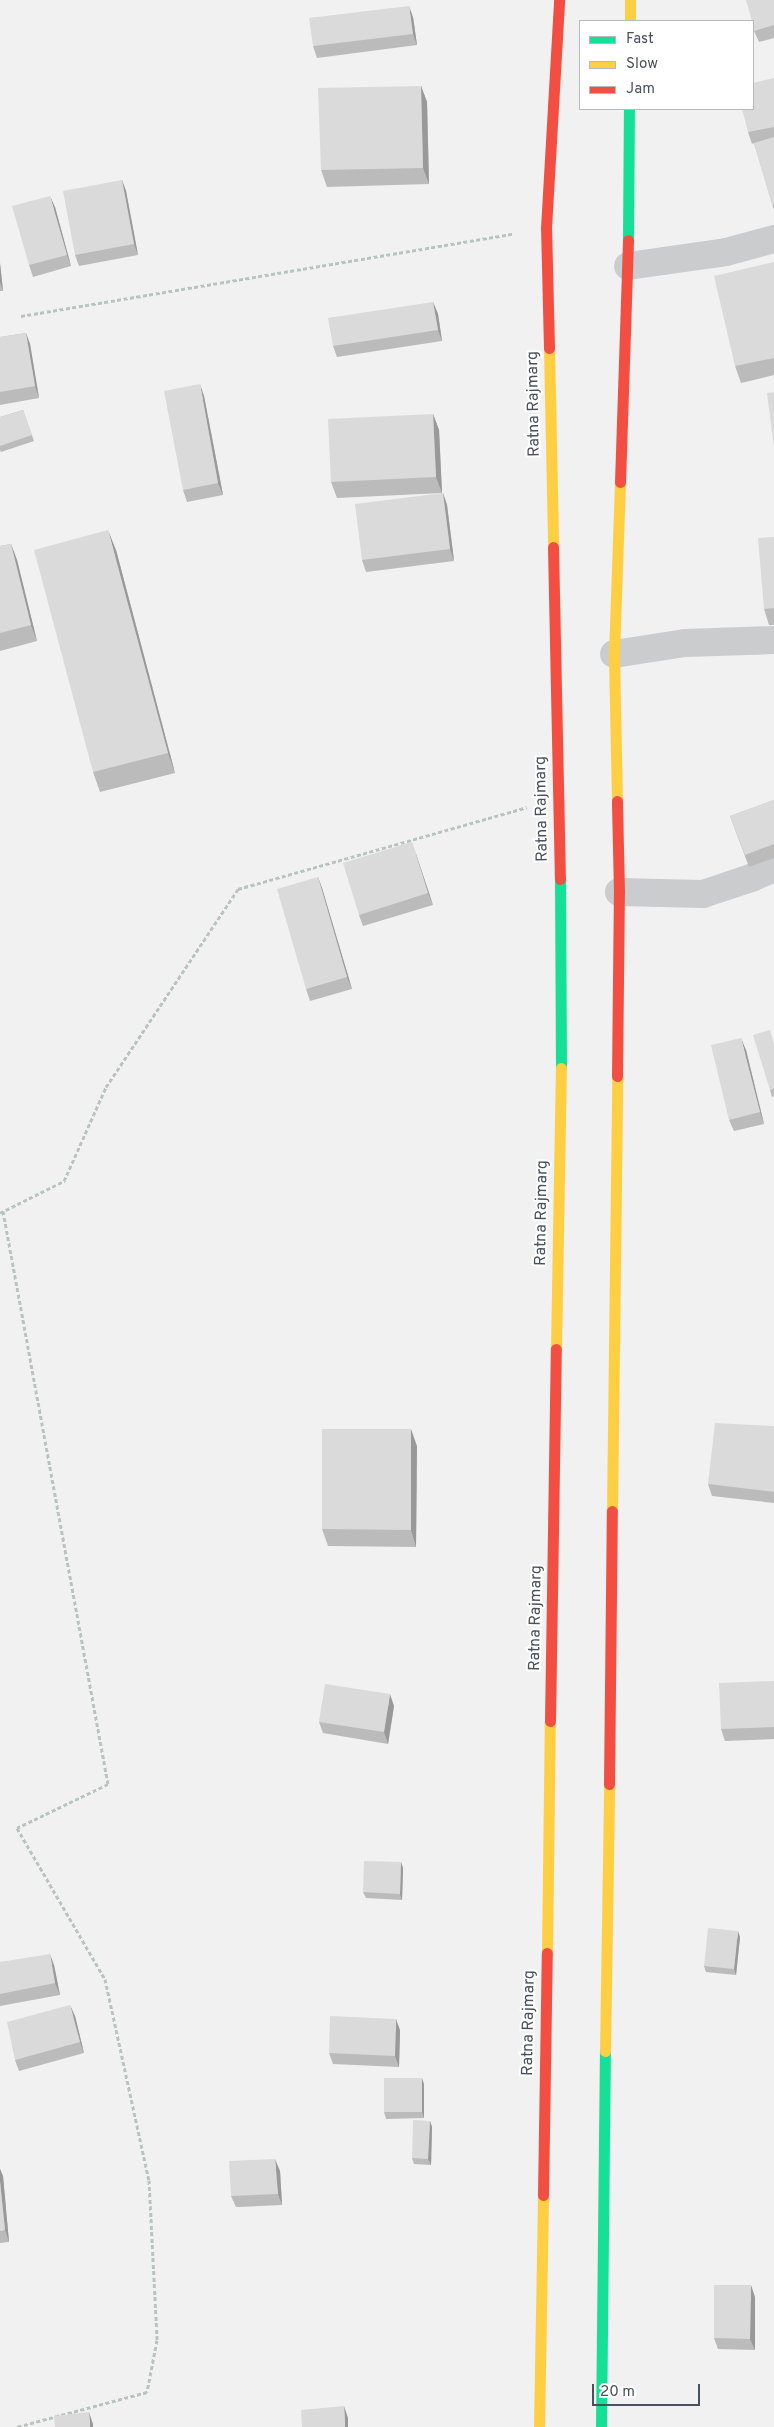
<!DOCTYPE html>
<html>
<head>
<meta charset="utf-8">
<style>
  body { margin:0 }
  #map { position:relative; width:774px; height:2427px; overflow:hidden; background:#f1f1f1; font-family:Overpass,sans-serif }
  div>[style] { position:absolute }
  .path>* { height:3px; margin-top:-1.5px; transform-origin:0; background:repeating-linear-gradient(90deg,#b9c4c1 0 4px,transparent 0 6.5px) }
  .street>* { height:28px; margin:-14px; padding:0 14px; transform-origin:14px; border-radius:14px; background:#cbccce }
  .fast>* { height:11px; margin:-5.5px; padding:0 5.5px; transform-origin:5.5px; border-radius:5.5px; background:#16e098 }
  .slow>* { height:11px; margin:-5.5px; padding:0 5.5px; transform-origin:5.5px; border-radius:5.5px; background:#ffcf43 }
  .jam>* { height:11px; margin:-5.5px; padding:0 5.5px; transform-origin:5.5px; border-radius:5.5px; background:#f24e42 }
  .wall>* { inset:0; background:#bbbbbc }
  .shaded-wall>* { inset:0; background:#999 }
  .building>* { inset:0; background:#dadadb }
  span { translate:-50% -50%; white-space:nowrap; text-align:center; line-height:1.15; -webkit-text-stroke:4px #fff; paint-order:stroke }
  .street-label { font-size:16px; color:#49515c }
  .legend { position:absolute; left:579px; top:20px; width:175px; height:90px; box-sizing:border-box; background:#fff; border:1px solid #b6b9be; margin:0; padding:6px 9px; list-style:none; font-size:15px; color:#49515c }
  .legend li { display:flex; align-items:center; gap:10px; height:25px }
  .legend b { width:25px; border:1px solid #b6b9be }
  .scale { position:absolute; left:592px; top:2384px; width:108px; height:22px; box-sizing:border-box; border:2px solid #49515c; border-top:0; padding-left:6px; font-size:15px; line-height:18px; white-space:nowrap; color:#49515c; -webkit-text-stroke:4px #fff; paint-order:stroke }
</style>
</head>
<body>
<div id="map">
  <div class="path">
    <i style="left:21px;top:316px;width:499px;rotate:-9.5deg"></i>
    <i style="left:3px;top:1211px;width:583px;rotate:79.62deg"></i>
    <i style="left:108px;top:1784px;width:101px;rotate:154.2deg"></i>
    <i style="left:17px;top:1828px;width:175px;rotate:59.8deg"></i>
    <i style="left:105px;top:1979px;width:206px;rotate:77.7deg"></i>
    <i style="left:149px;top:2180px;width:160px;rotate:87.1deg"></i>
    <i style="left:157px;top:2340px;width:53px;rotate:100.9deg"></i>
    <i style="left:147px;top:2392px;width:136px;rotate:165deg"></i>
    <i style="left:0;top:1213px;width:72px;rotate:-26.6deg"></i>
    <i style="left:64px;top:1181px;width:103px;rotate:-65.9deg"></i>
    <i style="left:106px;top:1087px;width:238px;rotate:-56.3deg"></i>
    <i style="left:238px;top:889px;width:300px;rotate:-15.8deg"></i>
  </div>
  <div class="street">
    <i style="left:628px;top:266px;width:99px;rotate:-8.1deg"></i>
    <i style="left:726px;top:252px;width:50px;rotate:-15.2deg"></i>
    <i style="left:614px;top:654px;width:72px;rotate:-8.8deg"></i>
    <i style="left:685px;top:643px;width:89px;rotate:-1.9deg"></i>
    <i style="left:619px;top:892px;width:84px;rotate:1.4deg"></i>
    <i style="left:703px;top:894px;width:51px;rotate:-18.4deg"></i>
    <i style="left:751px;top:878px;width:25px;rotate:-23deg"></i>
  </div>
  <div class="fast">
    <i style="left:628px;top:240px;width:131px;rotate:-89.6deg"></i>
    <i style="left:560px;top:879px;width:189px;rotate:89.7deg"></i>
    <i style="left:601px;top:2427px;width:376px;rotate:-89.4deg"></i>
  </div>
  <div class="slow">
    <i style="left:630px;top:0;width:21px;rotate:90deg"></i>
    <i style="left:549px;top:348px;width:199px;rotate:88.8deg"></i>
    <i style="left:617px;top:801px;width:147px;rotate:-91.2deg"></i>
    <i style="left:614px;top:654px;width:172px;rotate:-88deg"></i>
    <i style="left:556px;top:1349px;width:281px;rotate:-89deg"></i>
    <i style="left:612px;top:1511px;width:435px;rotate:-89.3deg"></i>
    <i style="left:547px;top:1953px;width:232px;rotate:-89.3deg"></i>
    <i style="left:605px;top:2051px;width:267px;rotate:-89.1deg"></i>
    <i style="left:539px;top:2427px;width:232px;rotate:-89deg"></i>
  </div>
  <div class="jam">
    <i style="left:549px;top:348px;width:120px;rotate:-91.4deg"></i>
    <i style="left:546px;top:228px;width:228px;rotate:-86.7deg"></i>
    <i style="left:620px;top:482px;width:242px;rotate:-88.1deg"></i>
    <i style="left:553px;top:547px;width:332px;rotate:88.8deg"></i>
    <i style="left:617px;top:1076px;width:184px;rotate:-89.4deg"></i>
    <i style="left:619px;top:892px;width:91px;rotate:-91.3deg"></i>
    <i style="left:550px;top:1721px;width:372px;rotate:-89.1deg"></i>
    <i style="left:609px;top:1784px;width:273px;rotate:-89.4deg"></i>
    <i style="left:543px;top:2195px;width:242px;rotate:-89.1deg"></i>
  </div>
  <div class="wall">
    <i style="clip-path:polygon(774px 0,774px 38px,759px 42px,754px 31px)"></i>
    <i style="clip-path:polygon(413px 17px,417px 45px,317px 58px,313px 46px)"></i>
    <i style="clip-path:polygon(774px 78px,774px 210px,754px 143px,752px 144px,748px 132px)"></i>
    <i style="clip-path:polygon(421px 86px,427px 102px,429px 184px,327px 187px,321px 170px)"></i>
    <i style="clip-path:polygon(122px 180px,126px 191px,138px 255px,79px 266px,75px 255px)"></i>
    <i style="clip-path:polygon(55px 207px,71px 266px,33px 277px,29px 265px)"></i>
    <i style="clip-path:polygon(774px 262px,774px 375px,741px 383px,735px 366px)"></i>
    <i style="clip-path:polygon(0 263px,3px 291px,0 291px)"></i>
    <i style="clip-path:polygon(433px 302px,438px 314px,442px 341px,337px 357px,333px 346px)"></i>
    <i style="clip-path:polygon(26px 333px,30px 344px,39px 398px,0 405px,0 337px)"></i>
    <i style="clip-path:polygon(204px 396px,223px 495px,187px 502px,183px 490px)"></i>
    <i style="clip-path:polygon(23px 410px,34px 441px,1px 452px,0 450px,0 417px)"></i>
    <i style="clip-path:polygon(433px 414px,439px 430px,442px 493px,337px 498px,331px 482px)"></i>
    <i style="clip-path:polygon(443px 493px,447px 505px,454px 561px,366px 572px,362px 560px)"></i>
    <i style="clip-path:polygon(774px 537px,774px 625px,769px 625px,764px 609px)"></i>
    <i style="clip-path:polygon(11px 544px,17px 560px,37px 641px,0 651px,0 546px)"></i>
    <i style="clip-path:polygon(116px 550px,175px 773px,100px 792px,93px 772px)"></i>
    <i style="clip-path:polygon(774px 800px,774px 858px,749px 867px,730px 816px)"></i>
    <i style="clip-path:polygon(416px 854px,433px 905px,363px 926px,359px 915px)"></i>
    <i style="clip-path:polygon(318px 877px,322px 888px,352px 989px,310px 1001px,306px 989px)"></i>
    <i style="clip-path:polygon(774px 1043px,774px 1096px,772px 1097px,770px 1090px)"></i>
    <i style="clip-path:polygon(746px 1050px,764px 1124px,734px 1131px,729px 1120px)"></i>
    <i style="clip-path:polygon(774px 1426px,774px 1503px,712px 1496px,708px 1484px)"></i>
    <i style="clip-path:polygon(417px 1446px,416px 1547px,328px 1546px,322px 1529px)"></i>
    <i style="clip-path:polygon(774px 1681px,774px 1739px,725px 1741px,721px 1729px)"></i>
    <i style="clip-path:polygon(394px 1706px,388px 1744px,323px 1733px,319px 1722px)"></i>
    <i style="clip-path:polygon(401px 1862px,403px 1868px,402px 1900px,366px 1898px,363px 1892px)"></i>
    <i style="clip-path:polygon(740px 1937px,736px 1975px,706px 1972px,704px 1966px)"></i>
    <i style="clip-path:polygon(0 1962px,54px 1965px,60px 1995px,0 2006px)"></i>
    <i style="clip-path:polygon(75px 2016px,84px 2053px,19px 2071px,15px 2060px)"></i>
    <i style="clip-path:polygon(400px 2030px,399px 2067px,333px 2064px,329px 2053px)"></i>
    <i style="clip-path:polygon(424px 2084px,424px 2118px,386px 2119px,384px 2112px)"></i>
    <i style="clip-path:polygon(430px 2121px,432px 2127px,431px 2165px,414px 2164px,412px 2158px)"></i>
    <i style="clip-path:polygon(0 2169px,3px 2176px,9px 2242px,0 2243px)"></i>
    <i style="clip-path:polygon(280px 2171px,282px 2205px,236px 2207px,231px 2196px)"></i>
    <i style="clip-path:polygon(755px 2297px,755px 2350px,718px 2349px,714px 2338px)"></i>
  </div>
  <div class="shaded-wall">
    <i style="clip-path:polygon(409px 6px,413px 17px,417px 45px,413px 34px)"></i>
    <i style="clip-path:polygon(421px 86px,427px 102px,429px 184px,423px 168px)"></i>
    <i style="clip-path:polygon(122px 180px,126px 191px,138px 255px,134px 244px)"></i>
    <i style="clip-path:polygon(50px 196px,55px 207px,71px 266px,67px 255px)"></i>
    <i style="clip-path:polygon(0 263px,3px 291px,0 282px)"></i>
    <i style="clip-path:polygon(433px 302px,438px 314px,442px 341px,438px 330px)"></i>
    <i style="clip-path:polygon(26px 333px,30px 344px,39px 398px,35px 386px)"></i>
    <i style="clip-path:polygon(200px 384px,204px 396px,223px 495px,218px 483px)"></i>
    <i style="clip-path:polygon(433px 414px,439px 430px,442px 493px,436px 477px)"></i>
    <i style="clip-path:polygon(443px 493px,447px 505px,454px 561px,450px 549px)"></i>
    <i style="clip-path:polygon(108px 530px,116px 550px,175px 773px,168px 753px)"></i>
    <i style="clip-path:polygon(11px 544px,17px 560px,37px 641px,31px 625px)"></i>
    <i style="clip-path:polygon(412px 842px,433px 905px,428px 893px)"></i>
    <i style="clip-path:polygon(318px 877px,322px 888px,352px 989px,347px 977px)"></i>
    <i style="clip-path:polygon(741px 1038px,746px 1050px,764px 1124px,760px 1112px)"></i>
    <i style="clip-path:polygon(411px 1429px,417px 1446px,416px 1547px,411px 1530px)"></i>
    <i style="clip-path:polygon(390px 1694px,394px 1706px,388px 1744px,384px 1732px)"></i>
    <i style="clip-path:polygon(401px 1862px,403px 1868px,402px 1900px,400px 1894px)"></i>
    <i style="clip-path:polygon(738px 1931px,740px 1937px,736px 1975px,734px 1969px)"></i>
    <i style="clip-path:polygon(50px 1954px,54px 1965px,60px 1995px,55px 1983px)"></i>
    <i style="clip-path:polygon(70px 2005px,75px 2016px,84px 2053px,80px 2042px)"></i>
    <i style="clip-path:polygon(396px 2019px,400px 2030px,399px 2067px,395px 2056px)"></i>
    <i style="clip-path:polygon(422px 2078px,424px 2084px,424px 2118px,422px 2112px)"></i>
    <i style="clip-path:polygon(430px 2121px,432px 2127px,431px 2165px,428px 2159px)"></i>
    <i style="clip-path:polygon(275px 2159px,280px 2171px,282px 2205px,278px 2194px)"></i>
    <i style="clip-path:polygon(0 2169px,3px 2176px,9px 2242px,5px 2230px,0 2181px)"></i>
    <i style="clip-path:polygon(751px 2285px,755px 2297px,755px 2350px,750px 2339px)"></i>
    <i style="clip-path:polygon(344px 2406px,348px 2418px,348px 2427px,345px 2427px)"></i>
    <i style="clip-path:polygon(89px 2412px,93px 2424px,93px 2427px,90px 2427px)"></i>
  </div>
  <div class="building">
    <i style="clip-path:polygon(746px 0,774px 0,774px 25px,754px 31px,753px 21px,752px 21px)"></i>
    <i style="clip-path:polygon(409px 6px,413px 34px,313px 46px,309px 18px)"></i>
    <i style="clip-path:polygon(774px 78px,774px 127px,748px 132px,742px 109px,753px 109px,753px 83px)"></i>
    <i style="clip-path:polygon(421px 86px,423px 168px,321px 170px,318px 88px)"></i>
    <i style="clip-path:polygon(774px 137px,774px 204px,772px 205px,754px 143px)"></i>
    <i style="clip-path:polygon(122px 180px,134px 244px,75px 255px,63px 191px)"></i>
    <i style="clip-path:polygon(50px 196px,67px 255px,29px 265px,12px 206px)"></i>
    <i style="clip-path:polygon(774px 262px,774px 358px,735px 366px,714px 276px)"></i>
    <i style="clip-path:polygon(433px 302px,438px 330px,333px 346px,328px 318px)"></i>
    <i style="clip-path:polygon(26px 333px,35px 386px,0 392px,0 337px)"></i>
    <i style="clip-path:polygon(200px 384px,218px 483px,183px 490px,164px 391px)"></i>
    <i style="clip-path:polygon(774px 392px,774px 448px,767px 393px)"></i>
    <i style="clip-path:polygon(23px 410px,32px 435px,0 446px,0 417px)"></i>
    <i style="clip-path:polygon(433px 414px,436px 477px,331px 482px,328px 419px)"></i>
    <i style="clip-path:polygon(443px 493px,450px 549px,362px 560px,355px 504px)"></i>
    <i style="clip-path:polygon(108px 530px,168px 753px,93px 772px,34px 550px)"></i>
    <i style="clip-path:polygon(774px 537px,774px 608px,764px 609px,758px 538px)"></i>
    <i style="clip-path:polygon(11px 544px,31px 625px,0 633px,0 546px)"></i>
    <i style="clip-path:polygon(774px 800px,774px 844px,745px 855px,730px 816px)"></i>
    <i style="clip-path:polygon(412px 842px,428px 893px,359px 915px,343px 863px)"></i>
    <i style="clip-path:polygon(318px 877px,347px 977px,306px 989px,277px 889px)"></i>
    <i style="clip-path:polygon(770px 1030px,774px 1044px,774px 1089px,770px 1090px,753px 1035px)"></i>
    <i style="clip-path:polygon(741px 1038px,760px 1112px,729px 1120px,711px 1045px)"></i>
    <i style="clip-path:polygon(715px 1423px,774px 1426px,774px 1492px,708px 1484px)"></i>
    <i style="clip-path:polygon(322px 1429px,411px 1429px,411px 1530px,322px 1529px)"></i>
    <i style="clip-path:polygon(774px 1681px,774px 1727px,721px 1729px,719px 1683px)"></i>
    <i style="clip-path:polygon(325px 1684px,390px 1694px,384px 1732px,319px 1722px)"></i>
    <i style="clip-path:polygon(364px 1861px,401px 1862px,400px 1894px,363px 1892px)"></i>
    <i style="clip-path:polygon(708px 1928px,738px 1931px,734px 1969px,704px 1966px)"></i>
    <i style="clip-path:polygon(50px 1954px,55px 1983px,0 1994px,0 1962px)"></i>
    <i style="clip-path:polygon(70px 2005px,80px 2042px,15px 2060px,7px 2022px)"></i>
    <i style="clip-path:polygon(330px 2016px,396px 2019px,395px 2056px,329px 2053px)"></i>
    <i style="clip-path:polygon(384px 2078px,422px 2078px,422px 2112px,384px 2112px)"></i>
    <i style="clip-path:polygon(413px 2120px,430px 2121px,428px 2159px,412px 2158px)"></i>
    <i style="clip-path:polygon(275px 2159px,278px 2194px,231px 2196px,229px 2161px)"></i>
    <i style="clip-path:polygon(0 2181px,5px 2230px,0 2231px)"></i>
    <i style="clip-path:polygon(714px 2285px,751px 2285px,750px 2339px,714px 2338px)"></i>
    <i style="clip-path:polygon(344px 2406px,345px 2427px,302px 2427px,301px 2410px)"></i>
    <i style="clip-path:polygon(89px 2412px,90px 2427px,55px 2427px,54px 2416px)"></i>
  </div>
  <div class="street-label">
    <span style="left:534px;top:404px;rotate:-91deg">Ratna Rajmarg</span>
    <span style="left:542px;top:809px;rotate:-91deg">Ratna Rajmarg</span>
    <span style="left:542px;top:1213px;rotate:-89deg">Ratna Rajmarg</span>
    <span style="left:536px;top:1618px;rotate:-89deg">Ratna Rajmarg</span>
    <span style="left:529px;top:2023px;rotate:-89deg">Ratna Rajmarg</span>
  </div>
  <ul class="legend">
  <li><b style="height:6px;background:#16e098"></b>Fast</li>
  <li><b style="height:6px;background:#ffcf43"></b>Slow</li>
  <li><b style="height:6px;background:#f24e42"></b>Jam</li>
  </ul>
  <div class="scale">20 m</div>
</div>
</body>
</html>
